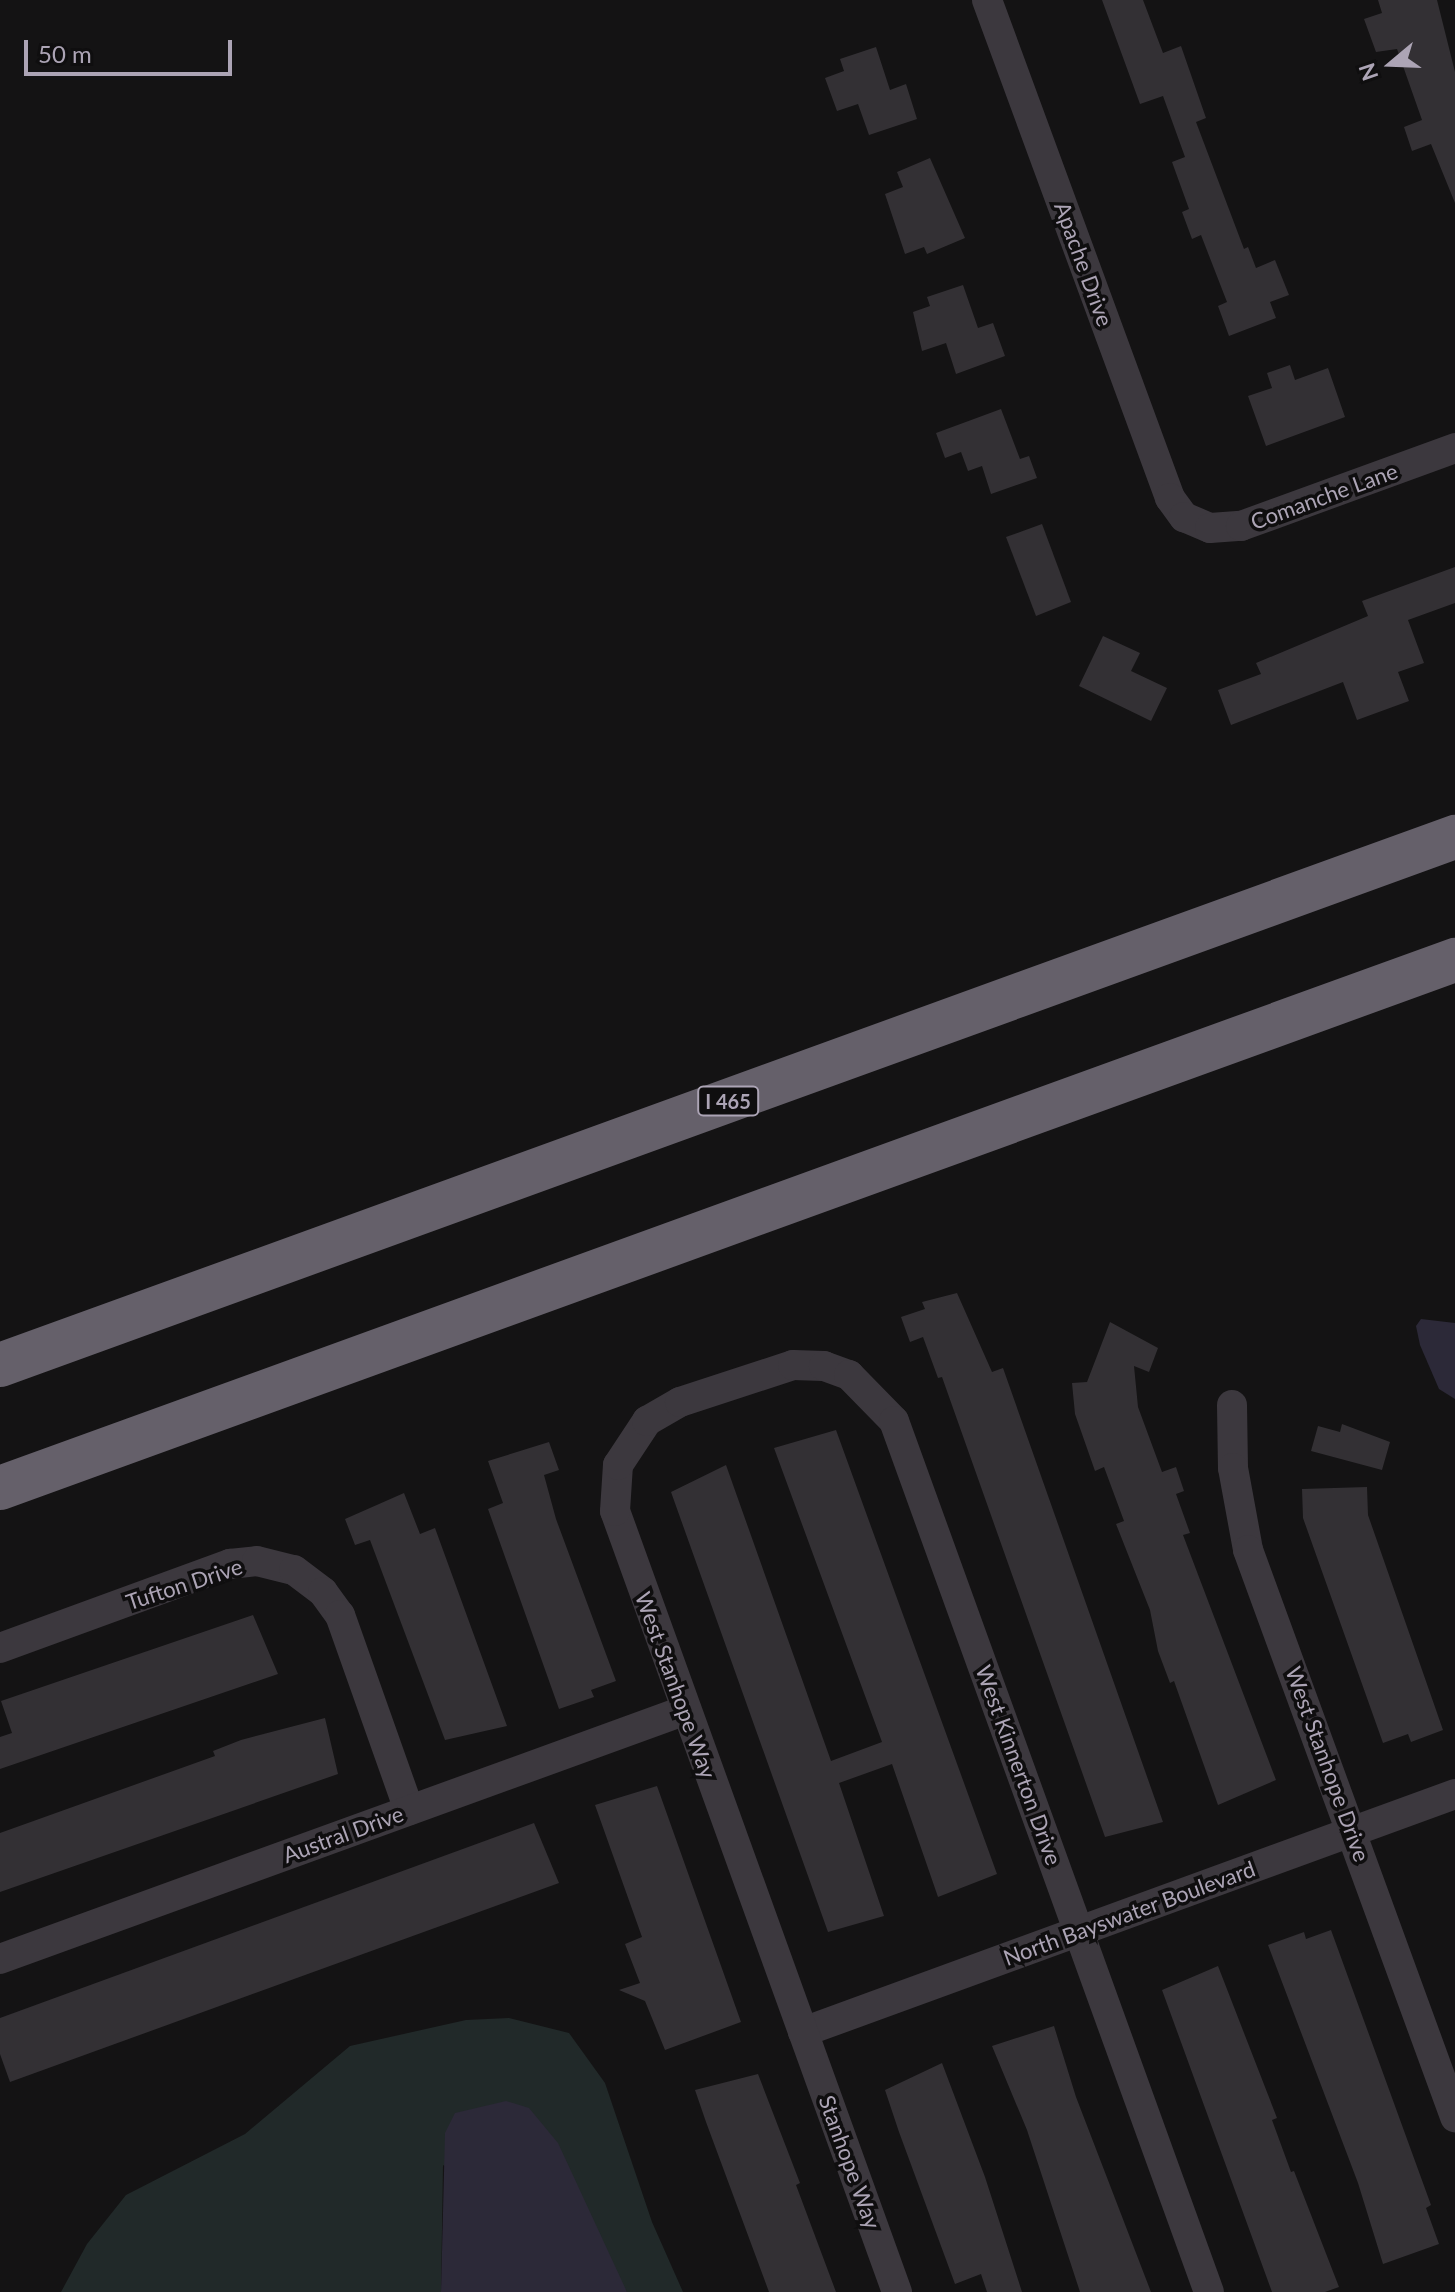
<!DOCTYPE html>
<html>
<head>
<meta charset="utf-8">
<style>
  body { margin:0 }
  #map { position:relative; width:1455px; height:2292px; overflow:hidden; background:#141314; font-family:Lato,sans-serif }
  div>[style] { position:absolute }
  .green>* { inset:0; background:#212929 }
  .water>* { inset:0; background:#2c2938 }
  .building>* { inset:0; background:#333034 }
  .minor>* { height:30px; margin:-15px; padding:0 15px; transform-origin:15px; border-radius:15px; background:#3c383e }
  .motorway>* { height:44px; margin:-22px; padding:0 22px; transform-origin:22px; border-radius:22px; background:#65606a }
  span { translate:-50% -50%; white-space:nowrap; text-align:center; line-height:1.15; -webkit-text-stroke:7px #0f0e0f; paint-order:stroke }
  .shield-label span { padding:2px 6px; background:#0f0e0f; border:2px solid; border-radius:6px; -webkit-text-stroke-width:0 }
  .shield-label { font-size:20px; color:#aca4b5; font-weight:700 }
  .street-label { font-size:22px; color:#aca4b5 }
  .north { position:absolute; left:1351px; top:24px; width:80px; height:80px; -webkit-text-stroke:6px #0f0e0f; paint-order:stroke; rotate:251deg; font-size:22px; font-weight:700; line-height:32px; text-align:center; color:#aca4b5 }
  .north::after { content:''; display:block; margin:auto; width:28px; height:36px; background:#aca4b5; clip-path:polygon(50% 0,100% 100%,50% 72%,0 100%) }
  .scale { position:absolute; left:24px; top:40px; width:208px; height:36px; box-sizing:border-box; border:4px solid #aca4b5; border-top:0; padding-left:10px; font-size:24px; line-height:28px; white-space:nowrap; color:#aca4b5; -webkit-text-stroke:6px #0f0e0f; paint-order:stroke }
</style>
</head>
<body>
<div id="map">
  <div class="green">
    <i style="clip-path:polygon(509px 2018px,569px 2033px,605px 2083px,652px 2222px,683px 2292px,627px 2292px,612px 2267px,443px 2165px,441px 2292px,61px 2292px,87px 2244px,126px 2195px,245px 2134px,350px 2046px,466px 2020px)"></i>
  </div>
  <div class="water">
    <i style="clip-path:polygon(1421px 1319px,1455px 1323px,1455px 1399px,1439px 1389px,1420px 1345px,1416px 1326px)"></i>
    <i style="clip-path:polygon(506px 2101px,529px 2108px,558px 2143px,627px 2292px,441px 2292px,445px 2133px,455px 2113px)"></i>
  </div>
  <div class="building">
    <i style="clip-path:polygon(1102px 0,1143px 0,1163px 53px,1181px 46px,1206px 118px,1196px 122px,1244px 249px,1248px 247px,1256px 268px,1275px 260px,1289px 295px,1270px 302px,1276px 318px,1229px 336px,1218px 306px,1227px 302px,1201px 235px,1192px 239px,1182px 212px,1189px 209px,1172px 162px,1185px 157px,1163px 96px,1140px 104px)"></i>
    <i style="clip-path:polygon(1378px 0,1437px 0,1455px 72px,1455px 203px,1431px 144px,1412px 151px,1404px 127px,1422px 120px,1397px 49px,1376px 52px,1364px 19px,1382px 13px)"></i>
    <i style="clip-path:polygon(876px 47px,890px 90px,906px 84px,917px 119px,869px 135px,858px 104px,837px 111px,825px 78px,844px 71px,840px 59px)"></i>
    <i style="clip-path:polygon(930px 158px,965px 238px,927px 254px,924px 247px,905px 254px,885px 194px,903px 187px,897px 172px)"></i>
    <i style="clip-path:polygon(963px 285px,978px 328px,993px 323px,1005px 356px,956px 374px,946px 343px,922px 351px,913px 312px,930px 306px,927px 297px)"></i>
    <i style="clip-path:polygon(1290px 365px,1295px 380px,1328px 368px,1345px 417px,1266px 446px,1248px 396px,1272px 388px,1267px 373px)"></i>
    <i style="clip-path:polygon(1001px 409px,1020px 459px,1029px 456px,1037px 478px,991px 494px,982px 466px,968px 471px,961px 452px,945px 458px,936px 433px)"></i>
    <i style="clip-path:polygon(1042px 524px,1071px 602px,1036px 616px,1006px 537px)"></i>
    <i style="clip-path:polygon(1455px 567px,1455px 603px,1408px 620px,1424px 663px,1398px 672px,1409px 701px,1357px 720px,1343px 682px,1231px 725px,1218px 690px,1261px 674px,1256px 663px,1368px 616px,1362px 601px)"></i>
    <i style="clip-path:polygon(1103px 636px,1140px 653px,1131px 671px,1167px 688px,1151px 721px,1079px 686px)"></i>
    <i style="clip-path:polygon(957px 1293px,992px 1372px,1003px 1368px,1163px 1822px,1105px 1837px,942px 1377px,938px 1378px,923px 1337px,910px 1342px,901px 1317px,925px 1309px,922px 1302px)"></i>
    <i style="clip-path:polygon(1110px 1322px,1158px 1348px,1149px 1372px,1134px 1366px,1138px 1407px,1162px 1472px,1176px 1467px,1184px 1491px,1176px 1494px,1190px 1533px,1183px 1535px,1276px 1780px,1218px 1805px,1174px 1681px,1170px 1683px,1158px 1651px,1150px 1610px,1116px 1524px,1124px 1521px,1104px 1467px,1095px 1471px,1075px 1414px,1072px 1383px,1087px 1382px)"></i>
    <i style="clip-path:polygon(1342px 1424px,1390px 1442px,1382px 1470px,1311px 1451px,1318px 1426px,1340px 1432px)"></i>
    <i style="clip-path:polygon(836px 1430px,997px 1874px,938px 1897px,892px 1764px,839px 1783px,884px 1916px,828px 1932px,671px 1492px,726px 1465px,831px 1761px,882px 1742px,774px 1448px)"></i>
    <i style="clip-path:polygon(549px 1442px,559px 1470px,544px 1475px,556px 1519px,616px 1681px,591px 1690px,594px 1697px,559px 1709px,488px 1509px,503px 1503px,488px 1461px)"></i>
    <i style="clip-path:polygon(1367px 1487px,1368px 1515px,1443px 1730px,1411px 1742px,1408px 1734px,1383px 1743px,1303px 1518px,1302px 1489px)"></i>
    <i style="clip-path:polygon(404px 1493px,420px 1534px,435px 1528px,507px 1726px,445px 1740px,370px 1540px,355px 1545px,345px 1519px)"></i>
    <i style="clip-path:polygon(253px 1615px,278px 1674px,0 1769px,0 1737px,12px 1733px,1px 1701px)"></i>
    <i style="clip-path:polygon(325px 1718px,338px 1774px,0 1892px,0 1833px,215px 1756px,213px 1751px,241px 1740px)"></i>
    <i style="clip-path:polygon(657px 1786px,741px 2022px,665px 2050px,645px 2001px,619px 1990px,640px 1983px,625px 1944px,642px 1937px,595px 1805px)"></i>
    <i style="clip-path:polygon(534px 1823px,559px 1883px,10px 2082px,0 2054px,0 2018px)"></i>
    <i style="clip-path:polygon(1331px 1930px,1431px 2205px,1426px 2208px,1439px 2244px,1383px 2264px,1358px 2183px,1268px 1945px,1304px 1932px,1306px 1939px)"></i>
    <i style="clip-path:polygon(1218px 1966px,1277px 2118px,1272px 2120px,1291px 2172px,1294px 2171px,1339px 2287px,1325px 2292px,1272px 2292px,1162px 1990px)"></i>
    <i style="clip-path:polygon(1054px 2026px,1076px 2097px,1151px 2292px,1080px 2292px,1027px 2130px,992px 2046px)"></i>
    <i style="clip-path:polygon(942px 2063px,985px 2177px,1022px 2292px,987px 2292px,981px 2274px,955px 2284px,899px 2132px,885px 2090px)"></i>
    <i style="clip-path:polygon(758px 2074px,800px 2183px,796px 2185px,836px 2292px,769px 2292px,706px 2122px,695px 2090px)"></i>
  </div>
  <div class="minor">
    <i style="left:987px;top:0;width:531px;rotate:69.82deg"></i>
    <i style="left:1170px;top:498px;width:24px;rotate:54deg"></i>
    <i style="left:1184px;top:517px;width:28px;rotate:23deg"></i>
    <i style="left:1210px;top:528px;width:31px;rotate:-4deg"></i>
    <i style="left:1241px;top:526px;width:228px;rotate:-20deg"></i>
    <i style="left:1232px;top:1405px;width:63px;rotate:89.1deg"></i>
    <i style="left:1233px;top:1468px;width:83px;rotate:79.6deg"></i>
    <i style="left:1248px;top:1550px;width:604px;rotate:69.94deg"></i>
    <i style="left:0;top:1648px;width:245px;rotate:-20.1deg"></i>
    <i style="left:230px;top:1564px;width:27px;rotate:-6deg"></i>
    <i style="left:257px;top:1561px;width:38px;rotate:14deg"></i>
    <i style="left:294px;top:1570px;width:36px;rotate:37deg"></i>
    <i style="left:323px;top:1592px;width:29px;rotate:54deg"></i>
    <i style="left:340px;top:1615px;width:207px;rotate:70.5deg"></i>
    <i style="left:0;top:1959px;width:730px;rotate:-19.95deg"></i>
    <i style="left:803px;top:2032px;width:694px;rotate:-20.05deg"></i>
    <i style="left:897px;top:2292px;width:830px;rotate:-109.85deg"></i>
    <i style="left:615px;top:1511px;width:46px;rotate:-86.3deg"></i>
    <i style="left:618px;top:1465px;width:53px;rotate:-56.6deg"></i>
    <i style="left:647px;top:1421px;width:38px;rotate:-30deg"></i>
    <i style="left:680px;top:1402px;width:119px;rotate:-18.1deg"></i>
    <i style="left:793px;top:1365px;width:31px;rotate:2deg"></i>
    <i style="left:824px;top:1366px;width:27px;rotate:20deg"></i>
    <i style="left:849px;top:1375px;width:64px;rotate:45.6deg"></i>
    <i style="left:894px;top:1421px;width:926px;rotate:70.12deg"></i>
  </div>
  <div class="motorway">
    <i style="left:0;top:1365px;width:1548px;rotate:-19.95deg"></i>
    <i style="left:0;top:1488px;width:1548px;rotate:-19.95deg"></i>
  </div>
  <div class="shield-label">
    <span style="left:728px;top:1101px">I 465</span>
  </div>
  <div class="street-label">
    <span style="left:1084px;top:264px;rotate:70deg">Apache Drive</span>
    <span style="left:1324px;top:496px;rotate:-20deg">Comanche Lane</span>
    <span style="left:184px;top:1584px;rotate:-18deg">Tufton Drive</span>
    <span style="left:676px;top:1685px;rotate:70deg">West Stanhope Way</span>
    <span style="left:1328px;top:1764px;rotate:70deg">West Stanhope Drive</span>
    <span style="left:1019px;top:1765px;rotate:70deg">West Kinnerton Drive</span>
    <span style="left:343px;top:1834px;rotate:-20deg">Austral Drive</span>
    <span style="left:1129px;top:1913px;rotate:-20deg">North Bayswater Boulevard</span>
    <span style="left:850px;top:2162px;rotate:70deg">Stanhope Way</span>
  </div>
  <div class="north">N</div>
  <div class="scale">50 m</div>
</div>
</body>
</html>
